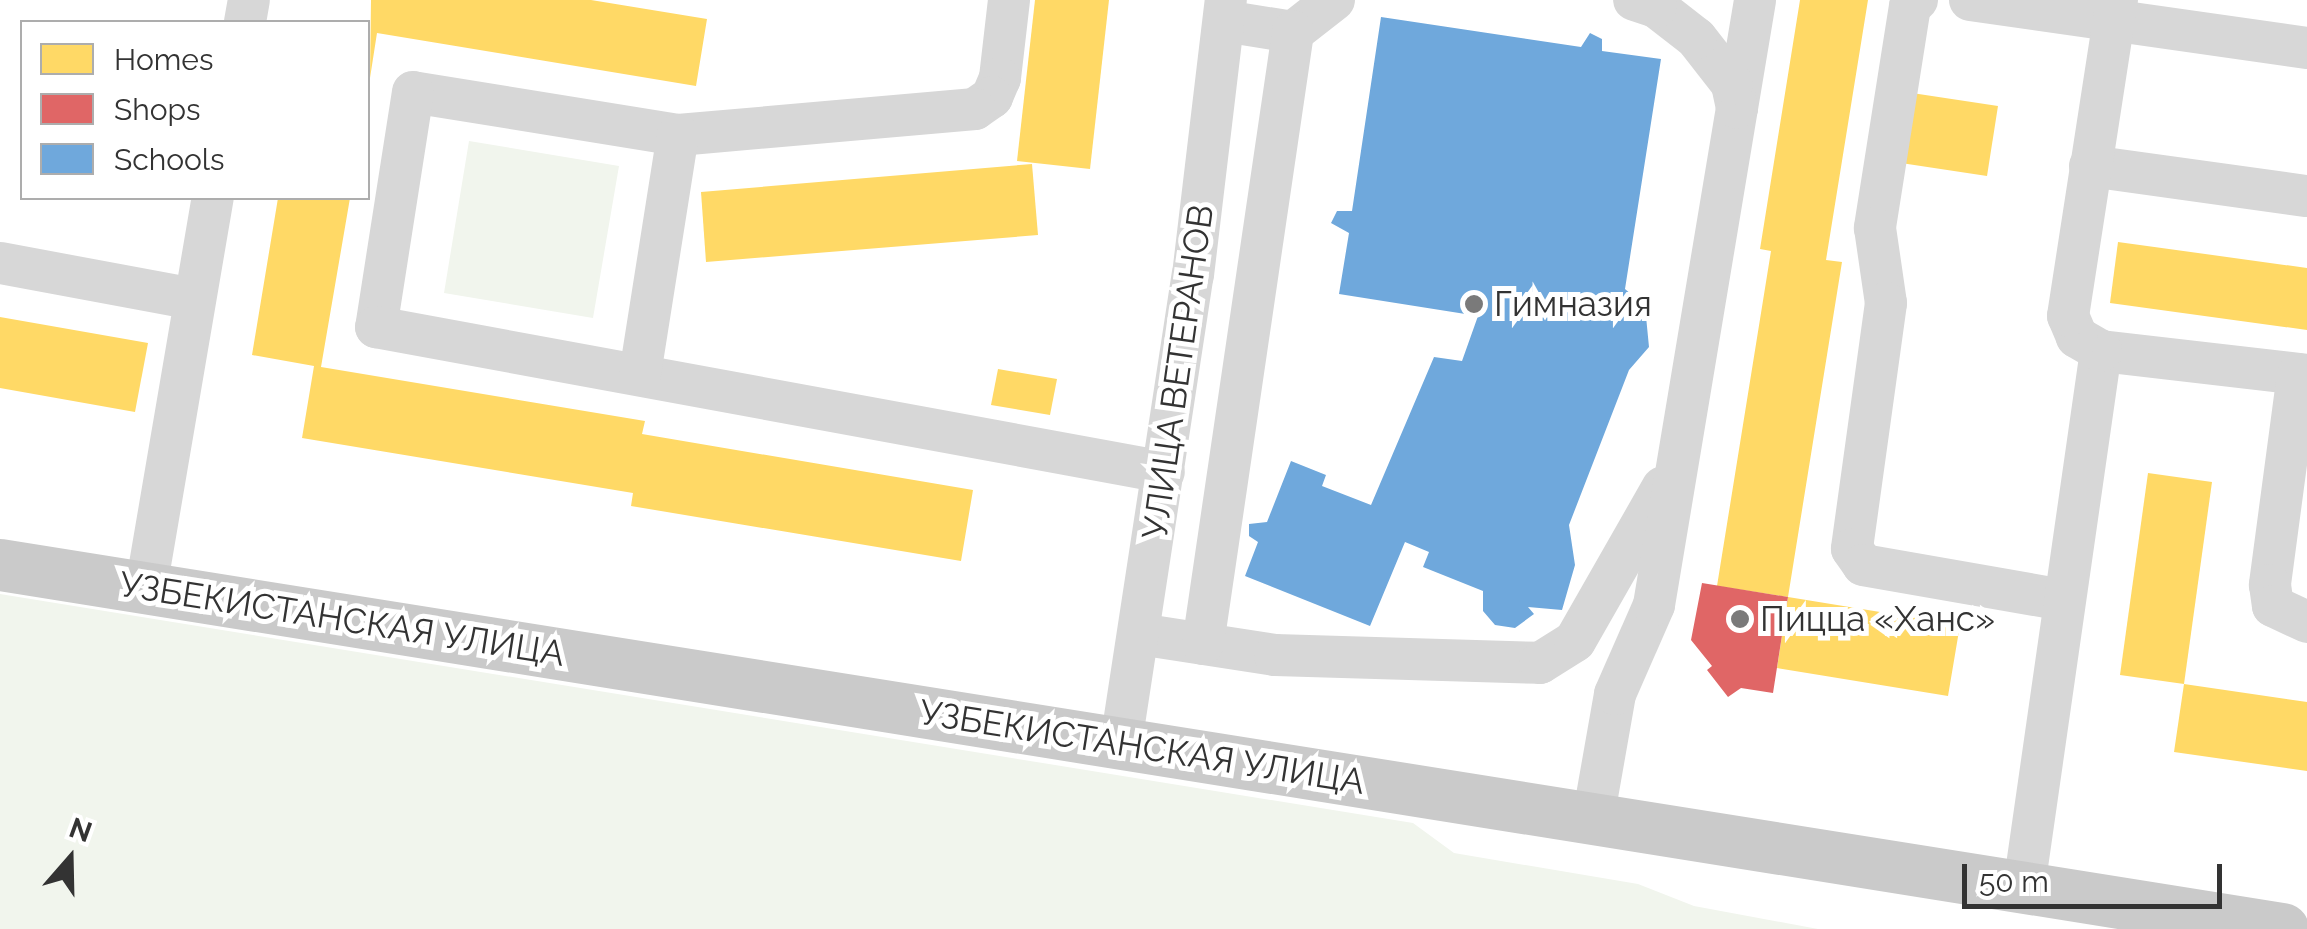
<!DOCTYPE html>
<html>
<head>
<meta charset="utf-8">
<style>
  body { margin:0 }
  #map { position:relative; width:2307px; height:929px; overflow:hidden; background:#fff; font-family:Raleway,sans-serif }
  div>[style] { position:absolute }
  .green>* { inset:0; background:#f1f5ed }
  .homes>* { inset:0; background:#ffd966 }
  .shops>* { inset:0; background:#e06666 }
  .schools>* { inset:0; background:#6fa8dc }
  .minor>* { height:42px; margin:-21px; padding:0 21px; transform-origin:21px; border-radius:21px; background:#d7d7d7 }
  .major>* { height:52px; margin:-26px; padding:0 26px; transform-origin:26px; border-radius:26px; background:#cacaca }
  .dots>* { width:28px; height:28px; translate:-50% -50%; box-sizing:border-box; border:5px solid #fff; border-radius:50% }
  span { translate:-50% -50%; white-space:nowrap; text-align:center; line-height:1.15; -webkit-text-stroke:10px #fff; paint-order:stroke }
  .poi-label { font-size:35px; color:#333 }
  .left { translate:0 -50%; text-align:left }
  .street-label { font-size:35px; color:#333 }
  .legend { position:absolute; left:20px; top:20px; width:350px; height:180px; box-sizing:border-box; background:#fff; border:2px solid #adadad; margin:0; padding:12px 18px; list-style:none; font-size:30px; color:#333 }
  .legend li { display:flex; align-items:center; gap:20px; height:50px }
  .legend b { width:50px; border:2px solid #adadad }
  .north { position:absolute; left:20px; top:809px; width:100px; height:100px; -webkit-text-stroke:8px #fff; paint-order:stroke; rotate:20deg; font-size:28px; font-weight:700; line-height:40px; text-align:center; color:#333 }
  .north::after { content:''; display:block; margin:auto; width:35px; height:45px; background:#333; clip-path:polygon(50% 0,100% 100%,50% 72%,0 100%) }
  .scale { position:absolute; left:1962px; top:864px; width:260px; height:45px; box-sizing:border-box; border:5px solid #333; border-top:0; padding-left:12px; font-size:30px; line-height:35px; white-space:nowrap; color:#333; -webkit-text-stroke:8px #fff; paint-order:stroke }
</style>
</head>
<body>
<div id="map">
  <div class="green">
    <i style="clip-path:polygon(469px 141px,619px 166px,593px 318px,444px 293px)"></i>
    <i style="clip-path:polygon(0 594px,1413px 823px,1454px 853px,1638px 884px,1694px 906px,1818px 929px,0 929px)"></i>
  </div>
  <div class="homes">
    <i style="clip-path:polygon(371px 0,591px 0,707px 19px,696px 86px,377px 33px,370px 78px)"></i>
    <i style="clip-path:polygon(1035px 0,1109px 0,1090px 169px,1017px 161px)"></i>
    <i style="clip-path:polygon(1800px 0,1868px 0,1826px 260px,1842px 262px,1788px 597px,1960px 625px,1948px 696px,1777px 668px,1788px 597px,1717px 586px,1771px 251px,1760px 249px)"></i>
    <i style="clip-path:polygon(1912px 93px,1998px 106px,1987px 176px,1901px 163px)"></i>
    <i style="clip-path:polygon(1032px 164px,1038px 235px,706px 262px,701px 192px)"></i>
    <i style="clip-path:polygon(278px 198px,350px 198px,321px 367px,645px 421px,642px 434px,973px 490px,961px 561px,631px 506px,633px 493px,302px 438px,314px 366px,252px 355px)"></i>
    <i style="clip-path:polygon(2118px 242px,2307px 268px,2307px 330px,2110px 303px)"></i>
    <i style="clip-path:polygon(0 317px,148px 343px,135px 412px,0 388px)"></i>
    <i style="clip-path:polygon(998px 369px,1057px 379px,1050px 415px,991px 405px)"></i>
    <i style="clip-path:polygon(2148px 473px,2212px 482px,2184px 684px,2120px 675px)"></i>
    <i style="clip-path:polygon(2184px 684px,2307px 702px,2307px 771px,2174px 752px)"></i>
  </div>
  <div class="shops">
    <i style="clip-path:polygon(1702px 583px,1788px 597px,1773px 693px,1741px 688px,1728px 697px,1707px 670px,1712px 666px,1691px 640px)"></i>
  </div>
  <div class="schools">
    <i style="clip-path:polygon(1381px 17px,1581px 47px,1590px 33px,1602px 39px,1602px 51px,1661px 59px,1625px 289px,1645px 306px,1649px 347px,1629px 370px,1569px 525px,1575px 565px,1562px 610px,1528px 607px,1534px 614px,1515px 628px,1495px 625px,1483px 611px,1483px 591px,1423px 567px,1429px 552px,1405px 542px,1370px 626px,1245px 576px,1258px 542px,1249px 536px,1249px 524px,1267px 522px,1291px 461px,1326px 475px,1322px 486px,1371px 505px,1434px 357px,1462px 361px,1478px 316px,1339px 294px,1349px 233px,1331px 223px,1337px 211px,1352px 211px)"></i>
  </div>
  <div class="minor">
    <i style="left:1009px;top:0;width:79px;rotate:96.6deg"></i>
    <i style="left:1000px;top:78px;width:21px;rotate:113deg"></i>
    <i style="left:992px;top:97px;width:21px;rotate:145deg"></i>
    <i style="left:975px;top:109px;width:298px;rotate:175deg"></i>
    <i style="left:678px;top:135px;width:268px;rotate:-170.8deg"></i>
    <i style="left:413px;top:92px;width:238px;rotate:98.9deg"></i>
    <i style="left:376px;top:327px;width:801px;rotate:10.43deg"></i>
    <i style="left:1917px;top:0;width:9px;rotate:139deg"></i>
    <i style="left:1910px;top:6px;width:225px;rotate:99deg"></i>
    <i style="left:1875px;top:228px;width:76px;rotate:81.7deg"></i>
    <i style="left:1886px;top:303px;width:248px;rotate:97.9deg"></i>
    <i style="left:1852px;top:549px;width:19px;rotate:55deg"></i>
    <i style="left:1863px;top:565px;width:204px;rotate:9.9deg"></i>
    <i style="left:1970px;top:0;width:340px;rotate:8.1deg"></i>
    <i style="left:1224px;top:21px;width:70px;rotate:9.1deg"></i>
    <i style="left:1293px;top:32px;width:52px;rotate:-38deg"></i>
    <i style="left:245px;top:22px;width:22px;rotate:-80deg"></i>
    <i style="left:1737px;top:108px;width:109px;rotate:-80.5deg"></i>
    <i style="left:2090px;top:166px;width:219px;rotate:7.9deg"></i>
    <i style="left:0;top:263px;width:198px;rotate:10.5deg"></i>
    <i style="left:2101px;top:351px;width:207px;rotate:6.6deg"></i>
    <i style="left:640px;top:374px;width:242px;rotate:-81deg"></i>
    <i style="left:2298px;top:374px;width:213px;rotate:97.6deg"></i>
    <i style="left:2270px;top:585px;width:21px;rotate:82deg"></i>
    <i style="left:2273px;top:606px;width:38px;rotate:25deg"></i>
    <i style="left:146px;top:588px;width:396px;rotate:-80.3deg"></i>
    <i style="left:1139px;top:634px;width:138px;rotate:8.8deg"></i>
    <i style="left:1275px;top:655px;width:265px;rotate:1.7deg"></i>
    <i style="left:1540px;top:663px;width:41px;rotate:-32.2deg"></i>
    <i style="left:1575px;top:641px;width:177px;rotate:-60.3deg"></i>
    <i style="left:1203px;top:644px;width:619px;rotate:-81.63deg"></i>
    <i style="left:1121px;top:743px;width:474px;rotate:-81.3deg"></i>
    <i style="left:1193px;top:275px;width:277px;rotate:-83.2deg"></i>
    <i style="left:1593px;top:819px;width:127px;rotate:-80deg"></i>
    <i style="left:1615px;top:694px;width:97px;rotate:-66.3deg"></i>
    <i style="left:1654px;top:605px;width:504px;rotate:-80.52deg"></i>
    <i style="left:1737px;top:108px;width:25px;rotate:-102deg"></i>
    <i style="left:1732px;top:84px;width:58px;rotate:-128deg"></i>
    <i style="left:1696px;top:38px;width:51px;rotate:-142.2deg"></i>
    <i style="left:1656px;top:7px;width:23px;rotate:-162deg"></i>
    <i style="left:2024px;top:887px;width:542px;rotate:-81.83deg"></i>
    <i style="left:2101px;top:351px;width:28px;rotate:-150deg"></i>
    <i style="left:2077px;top:337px;width:23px;rotate:-113deg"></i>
    <i style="left:2068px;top:316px;width:320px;rotate:-81.2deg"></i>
  </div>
  <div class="major">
    <i style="left:0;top:565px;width:2312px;rotate:9.06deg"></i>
  </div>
  <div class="dots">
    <i style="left:1474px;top:304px;background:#7a7a7a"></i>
    <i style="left:1740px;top:619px;background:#7a7a7a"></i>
  </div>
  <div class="poi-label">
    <span class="left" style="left:1494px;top:304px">Гимназия</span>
    <span class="left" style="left:1760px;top:619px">Пицца «Ханс»</span>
  </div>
  <div class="street-label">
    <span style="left:1178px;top:372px;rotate:-82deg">УЛИЦА ВЕТЕРАНОВ</span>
    <span style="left:342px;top:619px;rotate:9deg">УЗБЕКИСТАНСКАЯ УЛИЦА</span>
    <span style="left:1142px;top:747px;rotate:9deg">УЗБЕКИСТАНСКАЯ УЛИЦА</span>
  </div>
  <ul class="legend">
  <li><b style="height:28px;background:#ffd966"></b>Homes</li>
  <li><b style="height:28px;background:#e06666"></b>Shops</li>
  <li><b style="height:28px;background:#6fa8dc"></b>Schools</li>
  </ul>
  <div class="north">N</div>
  <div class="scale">50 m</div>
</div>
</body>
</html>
